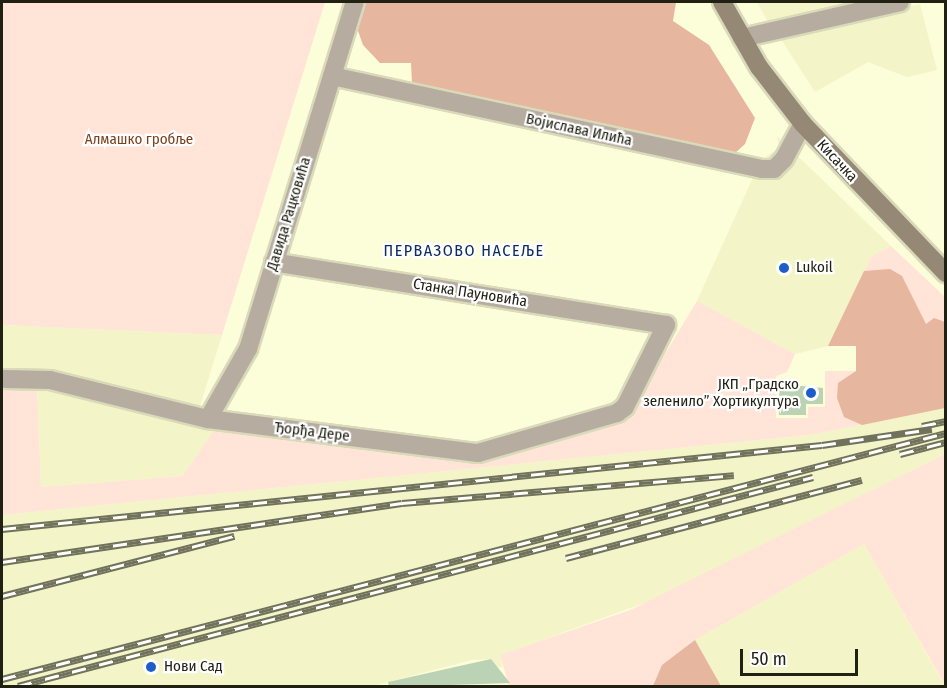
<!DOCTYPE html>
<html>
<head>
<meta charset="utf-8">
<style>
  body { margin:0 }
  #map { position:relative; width:947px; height:688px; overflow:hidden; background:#fcfdd9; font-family:"Fira Sans Condensed",sans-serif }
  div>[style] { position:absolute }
  .built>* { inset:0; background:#f3f4c8 }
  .green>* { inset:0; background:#ffe4d7 }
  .forest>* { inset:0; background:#e6b69f }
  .building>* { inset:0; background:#bbd2b5 }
  .roads { filter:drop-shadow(2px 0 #d9dab9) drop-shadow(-2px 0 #d9dab9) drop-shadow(0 2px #d9dab9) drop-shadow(0 -2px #d9dab9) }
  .street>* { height:18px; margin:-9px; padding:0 9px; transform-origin:9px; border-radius:9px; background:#b6ada0 }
  .secondary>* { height:18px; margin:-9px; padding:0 9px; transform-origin:9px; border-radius:9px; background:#958976 }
  .rail>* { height:7px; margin-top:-3.5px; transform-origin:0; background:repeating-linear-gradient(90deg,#fff 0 14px,#71725c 0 28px); box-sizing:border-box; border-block:2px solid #71725c }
  .dots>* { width:16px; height:16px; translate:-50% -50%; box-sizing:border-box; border:3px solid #fff; border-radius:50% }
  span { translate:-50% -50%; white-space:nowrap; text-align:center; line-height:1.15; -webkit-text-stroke:4.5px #fff; paint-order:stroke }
  .street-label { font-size:15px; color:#202013 }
  .park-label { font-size:15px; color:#7b401e }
  .poi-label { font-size:15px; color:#202013 }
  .left { translate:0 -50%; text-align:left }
  .right { translate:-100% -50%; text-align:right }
  .neighbourhood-label { font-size:16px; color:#0d2c60; letter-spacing:1.5px }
  .frame { position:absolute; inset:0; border:3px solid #202013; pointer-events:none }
  .scale { position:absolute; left:740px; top:649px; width:118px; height:27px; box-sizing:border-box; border:3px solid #202013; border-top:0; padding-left:8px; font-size:18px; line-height:21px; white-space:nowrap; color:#202013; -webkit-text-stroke:4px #fff; paint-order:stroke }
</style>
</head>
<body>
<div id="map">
  <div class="built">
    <i style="clip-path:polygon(757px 2px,863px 2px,768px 22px)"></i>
    <i style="clip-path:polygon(920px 4px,937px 70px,907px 77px,868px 62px,815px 92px,779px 36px)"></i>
    <i style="clip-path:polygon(777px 136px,891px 246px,872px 256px,828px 346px,795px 354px,697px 301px,761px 160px,779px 148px)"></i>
    <i style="clip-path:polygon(2px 325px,222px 335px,199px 409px,215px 429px,194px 467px,183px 476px,41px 487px,37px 388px,2px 382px)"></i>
    <i style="clip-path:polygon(945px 408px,945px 454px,655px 599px,501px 655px,502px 667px,495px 668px,491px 659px,471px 660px,373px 686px,2px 686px,2px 515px,809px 435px)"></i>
    <i style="clip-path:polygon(864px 544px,945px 686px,721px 686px,695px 640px)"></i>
  </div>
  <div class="green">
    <i style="clip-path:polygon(2px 2px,325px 2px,222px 335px,2px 325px)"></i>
    <i style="clip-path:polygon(891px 246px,945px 297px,945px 408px,809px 435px,2px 515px,2px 382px,37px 388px,41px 487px,183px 476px,215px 429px,481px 459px,626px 418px,697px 301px,795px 354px,787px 372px,776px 376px,776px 418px,808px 418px,808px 407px,825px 407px,825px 371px,856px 371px,856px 346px,828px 346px,872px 256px)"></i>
    <i style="clip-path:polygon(945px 454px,945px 685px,864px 544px,695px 640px,721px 686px,509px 686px,500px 655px,630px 610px)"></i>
  </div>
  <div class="forest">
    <i style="clip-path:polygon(364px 2px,676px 2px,673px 21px,709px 45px,755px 118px,745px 144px,734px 154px,412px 84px,411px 63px,380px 63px,363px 45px,357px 28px)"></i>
    <i style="clip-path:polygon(890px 269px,902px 276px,926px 324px,934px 318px,945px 322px,945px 408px,862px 425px,844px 417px,837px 398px,838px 383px,856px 371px,856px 346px,828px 346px,864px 271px)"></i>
    <i style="clip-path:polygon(695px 640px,721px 686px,653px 686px,662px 665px)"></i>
  </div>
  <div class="building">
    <i style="clip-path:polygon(779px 384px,823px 388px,823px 404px,806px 404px,806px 415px,779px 415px)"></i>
    <i style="clip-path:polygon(491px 659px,510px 683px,389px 687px,388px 682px)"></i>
  </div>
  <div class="roads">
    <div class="street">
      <i style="left:742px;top:38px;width:162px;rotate:-12.8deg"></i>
      <i style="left:332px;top:76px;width:440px;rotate:12.2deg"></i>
      <i style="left:762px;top:169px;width:12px"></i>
      <i style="left:774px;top:169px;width:14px;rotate:-45deg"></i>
      <i style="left:784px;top:159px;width:40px;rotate:-62deg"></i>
      <i style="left:5px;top:379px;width:45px;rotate:1.3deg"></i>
      <i style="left:50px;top:380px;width:163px;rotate:13.9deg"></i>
      <i style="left:208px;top:419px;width:272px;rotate:7.2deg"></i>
      <i style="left:478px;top:453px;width:145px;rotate:-16.1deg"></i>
      <i style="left:617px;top:413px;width:10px;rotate:-37deg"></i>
      <i style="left:625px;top:407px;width:92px;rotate:-63.4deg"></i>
      <i style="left:666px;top:325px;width:397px;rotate:-170.9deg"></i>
      <i style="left:208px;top:419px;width:81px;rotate:-60.3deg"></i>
      <i style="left:248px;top:349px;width:363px;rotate:-72.9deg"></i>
    </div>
    <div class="secondary">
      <i style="left:722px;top:2px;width:75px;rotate:60.4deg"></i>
      <i style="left:759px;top:67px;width:72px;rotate:52.3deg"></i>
      <i style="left:803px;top:124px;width:207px;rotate:46.2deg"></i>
    </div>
  </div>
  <div class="rail">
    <i style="left:922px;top:426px;width:25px;rotate:-12deg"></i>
    <i style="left:900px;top:454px;width:48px;rotate:-14.6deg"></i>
    <i style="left:2px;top:529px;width:824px;rotate:-5.85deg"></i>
    <i style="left:822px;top:445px;width:111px;rotate:-8.3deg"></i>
    <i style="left:566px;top:558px;width:306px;rotate:-14.8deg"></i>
    <i style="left:2px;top:562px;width:404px;rotate:-8.4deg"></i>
    <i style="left:402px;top:503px;width:333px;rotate:-4.8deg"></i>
    <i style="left:2px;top:596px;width:240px;rotate:-14.5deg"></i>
    <i style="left:2px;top:679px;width:976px;rotate:-14.61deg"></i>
    <i style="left:18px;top:686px;width:822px;rotate:-14.73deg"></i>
  </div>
  <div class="dots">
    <i style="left:784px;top:268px;background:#1e5dc9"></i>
    <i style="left:811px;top:393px;background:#1e5dc9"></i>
    <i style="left:151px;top:667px;background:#1e5dc9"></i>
  </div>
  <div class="street-label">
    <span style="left:579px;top:130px;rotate:12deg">Војислава Илића</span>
    <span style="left:837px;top:161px;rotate:47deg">Кисачка</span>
    <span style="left:289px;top:214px;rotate:-73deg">Давида Рацковића</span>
    <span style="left:470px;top:293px;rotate:9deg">Станка Пауновића</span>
    <span style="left:312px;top:432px;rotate:7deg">Ђорђа Дере</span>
  </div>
  <div class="park-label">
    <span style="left:139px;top:140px">Алмашко гробље</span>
  </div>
  <div class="poi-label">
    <span class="left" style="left:796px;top:268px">Lukoil</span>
    <span class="right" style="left:799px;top:393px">ЈКП „Градско<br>зеленило” Хортикултура</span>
    <span class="left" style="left:164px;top:667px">Нови Сад</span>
  </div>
  <div class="neighbourhood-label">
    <span style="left:464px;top:251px">ПЕРВАЗОВО НАСЕЉЕ</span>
  </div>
  <div class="frame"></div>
  <div class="scale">50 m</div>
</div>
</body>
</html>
